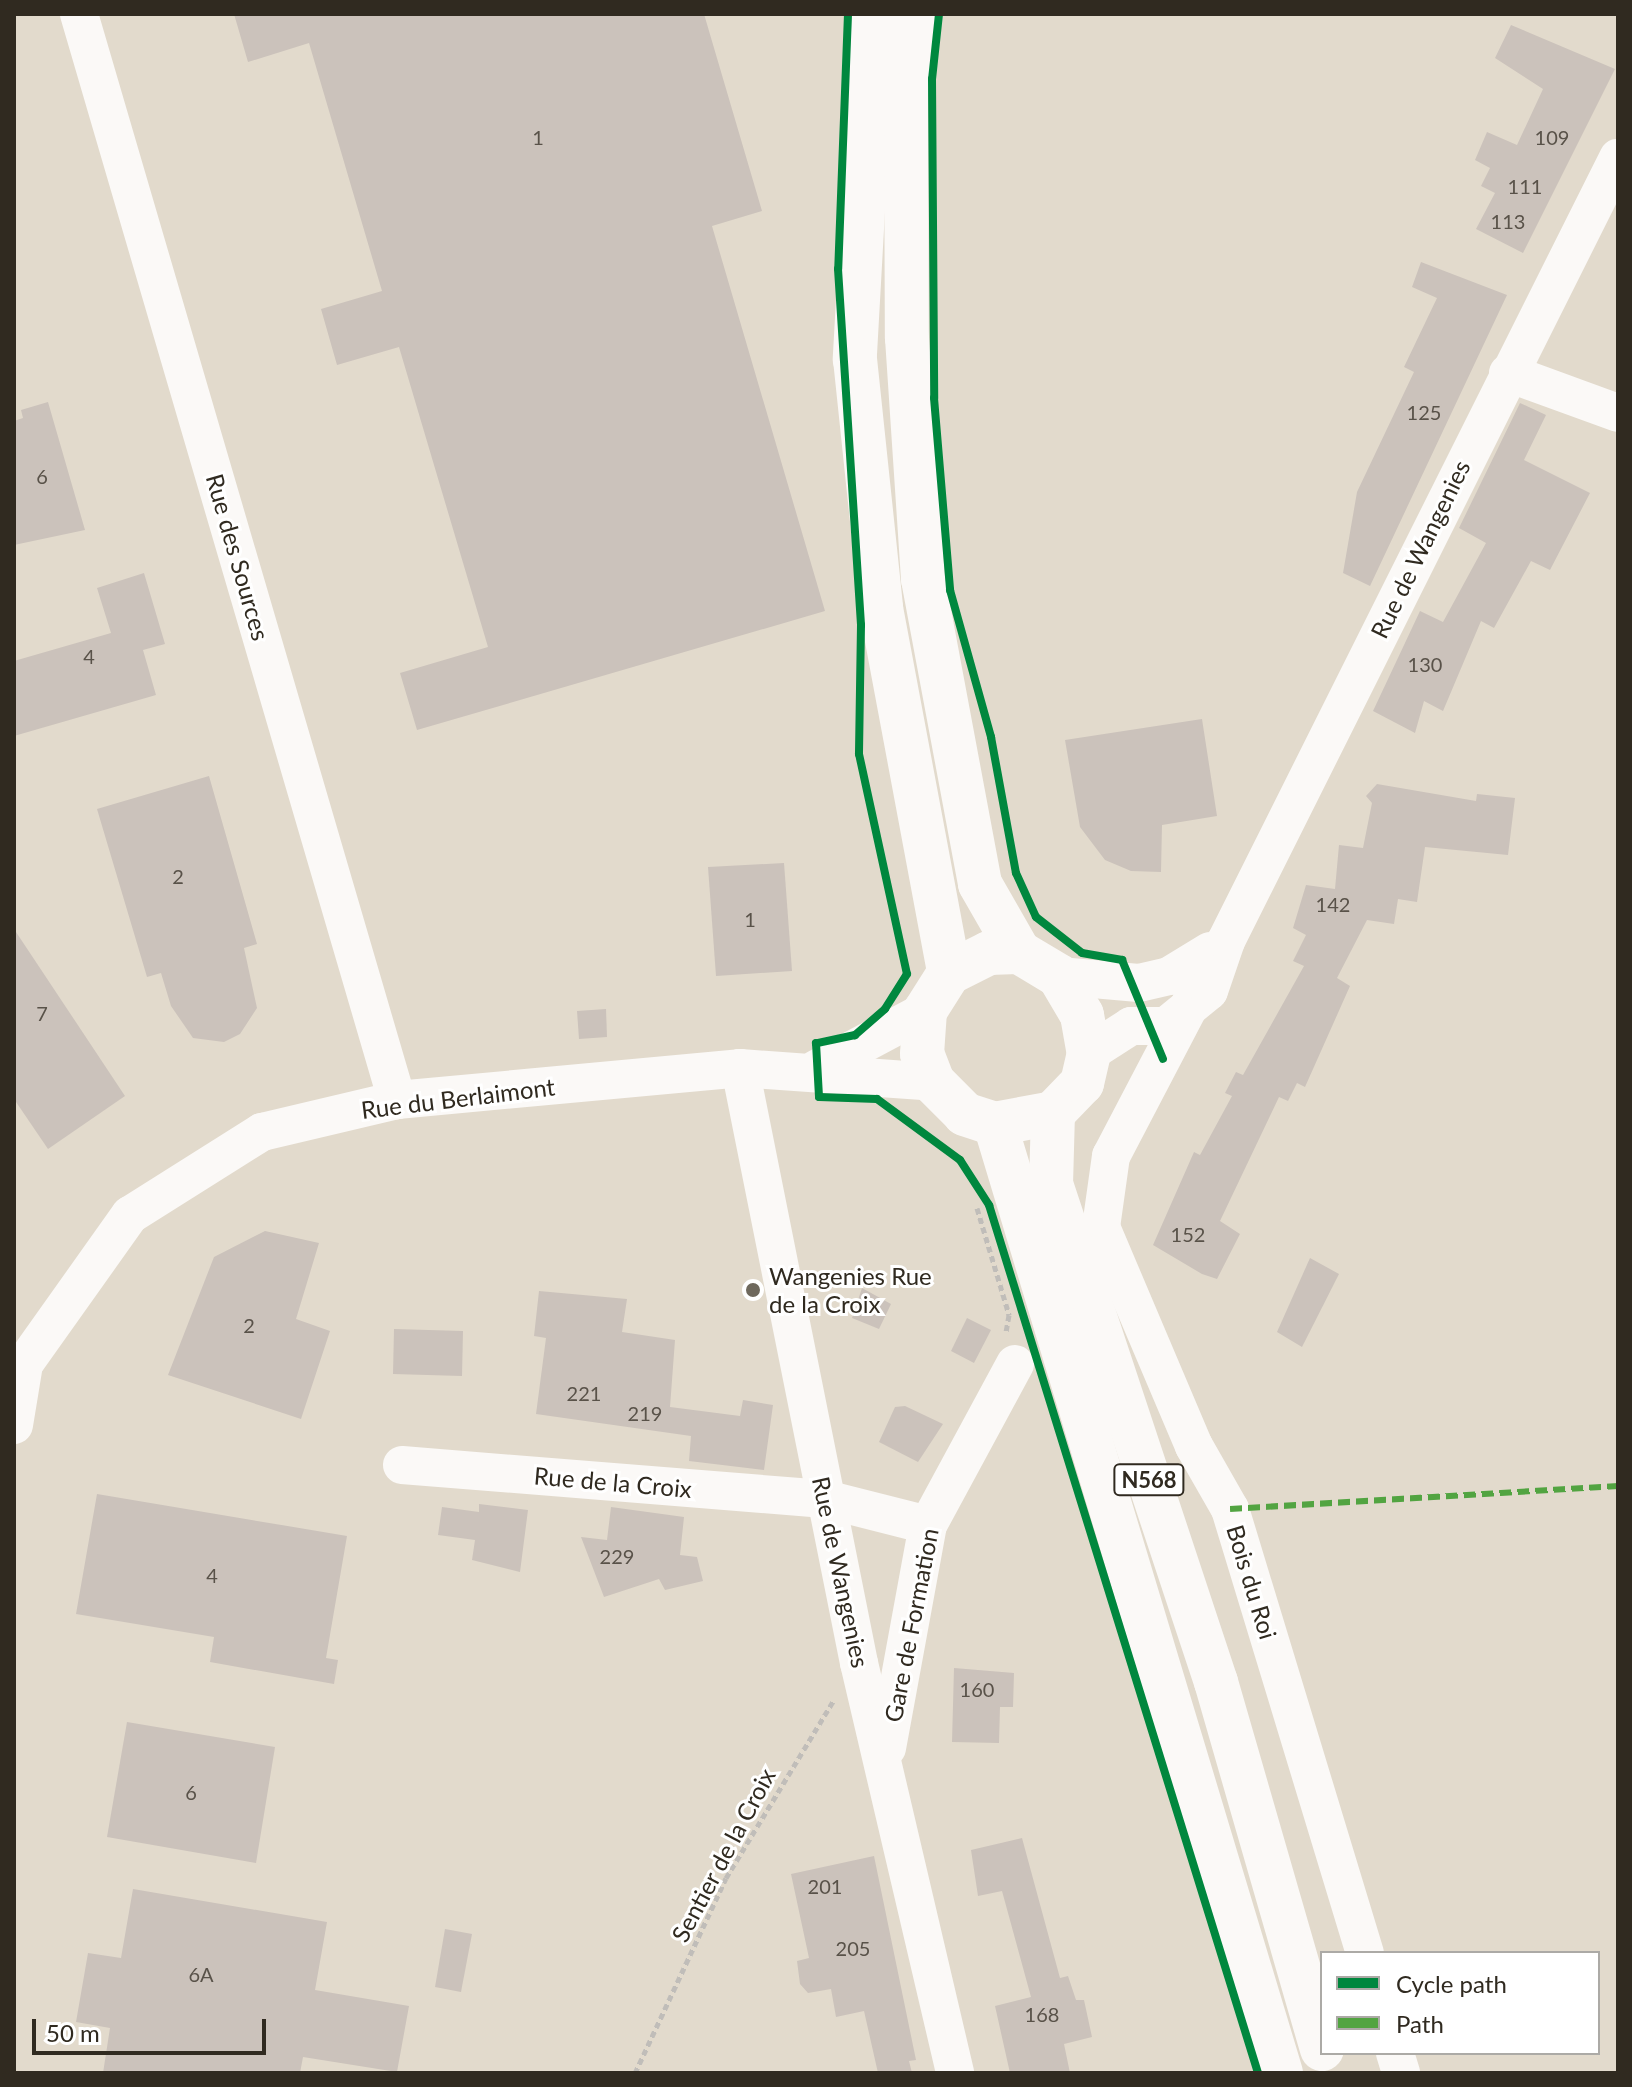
<!DOCTYPE html>
<html>
<head>
<meta charset="utf-8">
<style>
  body { margin:0 }
  #map { position:relative; width:1632px; height:2087px; overflow:hidden; background:#e2dacc; font-family:Lato,sans-serif }
  div>[style] { position:absolute }
  .building>* { inset:0; background:#cbc2bb }
  .path>* { height:5px; margin-top:-2.5px; transform-origin:0; background:repeating-linear-gradient(90deg,#c0bdb9 0 6px,transparent 0 10px) }
  .minor>* { height:38px; margin:-19px; padding:0 19px; transform-origin:19px; border-radius:19px; background:#fbf9f7 }
  .highway>* { height:44px; margin:-22px; padding:0 22px; transform-origin:22px; border-radius:22px; background:#fbf9f7 }
  .quiet>* { height:6px; margin-top:-3px; transform-origin:0; background:repeating-linear-gradient(90deg,#52a441 0 12px,transparent 0 18px) }
  .cycleway>* { height:8px; margin:-4px; padding:0 4px; transform-origin:4px; border-radius:4px; background:#00873e }
  .dots>* { width:22px; height:22px; translate:-50% -50%; box-sizing:border-box; border:4px solid #fff; border-radius:50% }
  span { translate:-50% -50%; white-space:nowrap; text-align:center; line-height:1.15; -webkit-text-stroke:6px #fff; paint-order:stroke }
  .number-label { font-size:20px; color:#595249 }
  .number-label span { -webkit-text-stroke-width:0 }
  .shield-label span { padding:2px 6px; background:#fff; border:2px solid; border-radius:6px; -webkit-text-stroke-width:0 }
  .shield-label { font-size:22px; color:#302a20; font-weight:700 }
  .street-label { font-size:24px; color:#302a20 }
  .poi-label { font-size:24px; color:#302a20 }
  .left { translate:0 -50%; text-align:left }
  .frame { position:absolute; inset:0; border:16px solid #302a20; pointer-events:none }
  .legend { position:absolute; left:1320px; top:1951px; width:280px; height:104px; box-sizing:border-box; background:#fff; border:2px solid #acaaa6; margin:0; padding:10px 14px; list-style:none; font-size:24px; color:#302a20 }
  .legend li { display:flex; align-items:center; gap:16px; height:40px }
  .legend b { width:40px; border:2px solid #acaaa6 }
  .scale { position:absolute; left:32px; top:2019px; width:234px; height:36px; box-sizing:border-box; border:4px solid #302a20; border-top:0; padding-left:10px; font-size:24px; line-height:28px; white-space:nowrap; color:#302a20; -webkit-text-stroke:6px #fff; paint-order:stroke }
</style>
</head>
<body>
<div id="map">
  <div class="building">
    <i style="clip-path:polygon(234px 14px,704px 14px,762px 211px,712px 226px,825px 611px,417px 730px,400px 673px,488px 647px,399px 347px,337px 365px,321px 309px,382px 291px,309px 43px,248px 62px)"></i>
    <i style="clip-path:polygon(1511px 25px,1615px 69px,1523px 253px,1476px 229px,1495px 193px,1481px 186px,1490px 168px,1475px 160px,1487px 132px,1517px 145px,1543px 89px,1495px 58px)"></i>
    <i style="clip-path:polygon(1421px 262px,1507px 295px,1370px 586px,1343px 573px,1357px 492px,1414px 372px,1404px 367px,1437px 298px,1412px 287px)"></i>
    <i style="clip-path:polygon(48px 402px,85px 530px,14px 545px,14px 421px,23px 418px,21px 410px)"></i>
    <i style="clip-path:polygon(1520px 403px,1546px 415px,1524px 460px,1590px 493px,1550px 570px,1531px 561px,1494px 628px,1481px 621px,1443px 711px,1424px 701px,1415px 733px,1373px 711px,1420px 611px,1443px 622px,1486px 543px,1459px 528px)"></i>
    <i style="clip-path:polygon(144px 573px,165px 644px,143px 650px,156px 695px,14px 736px,14px 661px,111px 633px,97px 588px)"></i>
    <i style="clip-path:polygon(1202px 719px,1217px 816px,1162px 825px,1161px 872px,1131px 871px,1105px 860px,1080px 827px,1065px 740px)"></i>
    <i style="clip-path:polygon(209px 776px,257px 944px,244px 948px,257px 1008px,240px 1034px,224px 1042px,193px 1038px,171px 1006px,161px 973px,147px 977px,97px 809px)"></i>
    <i style="clip-path:polygon(1377px 784px,1476px 801px,1477px 794px,1515px 798px,1508px 855px,1425px 847px,1417px 902px,1398px 899px,1394px 924px,1367px 920px,1337px 978px,1350px 986px,1305px 1087px,1297px 1083px,1288px 1101px,1279px 1097px,1220px 1221px,1240px 1234px,1217px 1279px,1202px 1274px,1153px 1245px,1194px 1152px,1200px 1155px,1232px 1096px,1225px 1093px,1236px 1072px,1243px 1075px,1304px 966px,1293px 961px,1306px 935px,1293px 928px,1306px 885px,1335px 889px,1339px 845px,1363px 848px,1372px 803px,1366px 796px)"></i>
    <i style="clip-path:polygon(784px 863px,792px 971px,716px 976px,708px 867px)"></i>
    <i style="clip-path:polygon(14px 929px,125px 1096px,48px 1149px,14px 1099px)"></i>
    <i style="clip-path:polygon(606px 1009px,607px 1037px,579px 1039px,577px 1011px)"></i>
    <i style="clip-path:polygon(265px 1231px,319px 1243px,296px 1319px,330px 1331px,301px 1419px,168px 1375px,214px 1257px)"></i>
    <i style="clip-path:polygon(1310px 1258px,1339px 1274px,1302px 1347px,1277px 1332px)"></i>
    <i style="clip-path:polygon(862px 1288px,891px 1304px,879px 1329px,852px 1318px)"></i>
    <i style="clip-path:polygon(539px 1291px,627px 1299px,622px 1332px,675px 1340px,670px 1407px,740px 1416px,743px 1400px,773px 1405px,764px 1470px,689px 1461px,691px 1436px,536px 1414px,546px 1338px,534px 1336px)"></i>
    <i style="clip-path:polygon(967px 1318px,991px 1330px,974px 1363px,951px 1351px)"></i>
    <i style="clip-path:polygon(394px 1329px,463px 1331px,462px 1376px,393px 1374px)"></i>
    <i style="clip-path:polygon(905px 1406px,943px 1424px,918px 1462px,879px 1442px,895px 1407px)"></i>
    <i style="clip-path:polygon(97px 1494px,347px 1536px,326px 1658px,338px 1660px,334px 1684px,210px 1662px,214px 1637px,76px 1614px)"></i>
    <i style="clip-path:polygon(479px 1504px,528px 1510px,520px 1572px,472px 1560px,475px 1540px,438px 1535px,442px 1507px,479px 1512px)"></i>
    <i style="clip-path:polygon(611px 1507px,684px 1517px,680px 1555px,697px 1557px,703px 1581px,665px 1590px,659px 1579px,604px 1597px,581px 1537px,607px 1540px)"></i>
    <i style="clip-path:polygon(954px 1668px,1014px 1673px,1013px 1707px,1000px 1707px,999px 1743px,952px 1742px)"></i>
    <i style="clip-path:polygon(127px 1722px,275px 1747px,256px 1863px,107px 1837px)"></i>
    <i style="clip-path:polygon(1022px 1838px,1060px 1978px,1068px 1976px,1076px 2000px,1084px 2000px,1092px 2037px,1064px 2044px,1070px 2073px,1010px 2073px,995px 2006px,1031px 1997px,1002px 1891px,978px 1896px,971px 1850px)"></i>
    <i style="clip-path:polygon(874px 1856px,916px 2060px,909px 2061px,912px 2073px,878px 2073px,864px 2011px,836px 2017px,831px 1989px,808px 1993px,800px 1984px,797px 1961px,809px 1958px,791px 1874px)"></i>
    <i style="clip-path:polygon(133px 1889px,327px 1922px,315px 1990px,409px 2006px,397px 2072px,303px 2057px,300px 2073px,103px 2073px,110px 2028px,76px 2022px,88px 1953px,121px 1958px)"></i>
    <i style="clip-path:polygon(445px 1929px,472px 1934px,461px 1992px,435px 1987px)"></i>
  </div>
  <div class="path">
    <i style="left:977px;top:1208px;width:112px;rotate:73.3deg"></i>
    <i style="left:1009px;top:1315px;width:17px;rotate:100deg"></i>
    <i style="left:635px;top:2073px;width:215px;rotate:-65deg"></i>
    <i style="left:726px;top:1878px;width:207px;rotate:-58.8deg"></i>
  </div>
  <div class="minor">
    <i style="left:79px;top:14px;width:1132px;rotate:73.68deg"></i>
    <i style="left:1508px;top:373px;width:117px;rotate:20deg"></i>
    <i style="left:1190px;top:964px;width:23px;rotate:75deg"></i>
    <i style="left:1196px;top:986px;width:22px;rotate:108deg"></i>
    <i style="left:1189px;top:1007px;width:168px;rotate:117.6deg"></i>
    <i style="left:1111px;top:1156px;width:72px;rotate:98deg"></i>
    <i style="left:1101px;top:1227px;width:238px;rotate:67deg"></i>
    <i style="left:1194px;top:1446px;width:73px;rotate:60.3deg"></i>
    <i style="left:1230px;top:1509px;width:464px;rotate:73.1deg"></i>
    <i style="left:1059px;top:976px;width:80px;rotate:5deg"></i>
    <i style="left:1139px;top:983px;width:31px;rotate:-13deg"></i>
    <i style="left:1169px;top:976px;width:48px;rotate:-31.4deg"></i>
    <i style="left:1089px;top:1053px;width:50px;rotate:-32.7deg"></i>
    <i style="left:1131px;top:1026px;width:35px"></i>
    <i style="left:1166px;top:1026px;width:55px;rotate:-39.1deg"></i>
    <i style="left:1209px;top:991px;width:53px;rotate:-71.2deg"></i>
    <i style="left:1226px;top:941px;width:876px;rotate:-63.41deg"></i>
    <i style="left:740px;top:1068px;width:607px;rotate:78.69deg"></i>
    <i style="left:859px;top:1663px;width:421px;rotate:76.8deg"></i>
    <i style="left:816px;top:1069px;width:123px;rotate:-28deg"></i>
    <i style="left:14px;top:1425px;width:62px;rotate:-80.7deg"></i>
    <i style="left:24px;top:1364px;width:183px;rotate:-54.6deg"></i>
    <i style="left:130px;top:1215px;width:156px;rotate:-32.2deg"></i>
    <i style="left:262px;top:1132px;width:139px;rotate:-13.3deg"></i>
    <i style="left:397px;top:1100px;width:344px;rotate:-5.3deg"></i>
    <i style="left:740px;top:1068px;width:194px;rotate:4.1deg"></i>
    <i style="left:402px;top:1465px;width:424px;rotate:4.6deg"></i>
    <i style="left:825px;top:1499px;width:106px;rotate:14.2deg"></i>
    <i style="left:887px;top:1748px;width:227px;rotate:-79.6deg"></i>
    <i style="left:928px;top:1525px;width:183px;rotate:-61.6deg"></i>
    <i style="left:1395px;top:2053px;width:21px;rotate:73deg"></i>
  </div>
  <div class="highway">
    <i style="left:874px;top:14px;width:346px;rotate:93.2deg"></i>
    <i style="left:855px;top:359px;width:250px;rotate:84deg"></i>
    <i style="left:881px;top:608px;width:371px;rotate:79.4deg"></i>
    <i style="left:914px;top:14px;width:80px;rotate:95.7deg"></i>
    <i style="left:906px;top:94px;width:244px;rotate:89.8deg"></i>
    <i style="left:907px;top:338px;width:242px;rotate:86.2deg"></i>
    <i style="left:923px;top:579px;width:310px;rotate:79.4deg"></i>
    <i style="left:980px;top:884px;width:78px;rotate:60.2deg"></i>
    <i style="left:1019px;top:952px;width:47px;rotate:31deg"></i>
    <i style="left:1059px;top:976px;width:45px;rotate:59.5deg"></i>
    <i style="left:1082px;top:1015px;width:39px;rotate:80deg"></i>
    <i style="left:1089px;top:1053px;width:31px;rotate:103deg"></i>
    <i style="left:1082px;top:1083px;width:42px;rotate:134deg"></i>
    <i style="left:1053px;top:1113px;width:59px;rotate:169.3deg"></i>
    <i style="left:995px;top:1124px;width:32px;rotate:-162deg"></i>
    <i style="left:965px;top:1114px;width:45px;rotate:-135deg"></i>
    <i style="left:933px;top:1082px;width:30px;rotate:-111deg"></i>
    <i style="left:922px;top:1054px;width:43px;rotate:-86deg"></i>
    <i style="left:925px;top:1011px;width:45px;rotate:-57.7deg"></i>
    <i style="left:949px;top:973px;width:45px;rotate:-26.6deg"></i>
    <i style="left:989px;top:953px;width:30px;rotate:-2deg"></i>
    <i style="left:1053px;top:1113px;width:71px;rotate:91.6deg"></i>
    <i style="left:1051px;top:1184px;width:525px;rotate:71.67deg"></i>
    <i style="left:1216px;top:1682px;width:382px;rotate:73.9deg"></i>
    <i style="left:995px;top:1124px;width:991px;rotate:73.23deg"></i>
  </div>
  <div class="quiet">
    <i style="left:1230px;top:1509px;width:389px;rotate:-3.4deg"></i>
  </div>
  <div class="cycleway">
    <i style="left:848px;top:14px;width:255px;rotate:92.2deg"></i>
    <i style="left:838px;top:269px;width:357px;rotate:86.3deg"></i>
    <i style="left:861px;top:625px;width:129px;rotate:90.9deg"></i>
    <i style="left:859px;top:754px;width:225px;rotate:77.7deg"></i>
    <i style="left:907px;top:974px;width:41px;rotate:122.2deg"></i>
    <i style="left:885px;top:1009px;width:40px;rotate:139deg"></i>
    <i style="left:855px;top:1035px;width:40px;rotate:168deg"></i>
    <i style="left:816px;top:1043px;width:54px;rotate:86.8deg"></i>
    <i style="left:819px;top:1097px;width:58px;rotate:2deg"></i>
    <i style="left:877px;top:1099px;width:103px;rotate:36.3deg"></i>
    <i style="left:960px;top:1160px;width:54px;rotate:57.2deg"></i>
    <i style="left:989px;top:1205px;width:909px;rotate:72.78deg"></i>
    <i style="left:939px;top:14px;width:65px;rotate:96.1deg"></i>
    <i style="left:932px;top:79px;width:319px;rotate:89.6deg"></i>
    <i style="left:934px;top:398px;width:193px;rotate:85.2deg"></i>
    <i style="left:950px;top:590px;width:153px;rotate:74.4deg"></i>
    <i style="left:991px;top:737px;width:138px;rotate:79.6deg"></i>
    <i style="left:1016px;top:873px;width:48px;rotate:65.6deg"></i>
    <i style="left:1036px;top:917px;width:58px;rotate:38deg"></i>
    <i style="left:1082px;top:953px;width:41px;rotate:9.9deg"></i>
    <i style="left:1122px;top:960px;width:107px;rotate:67.5deg"></i>
  </div>
  <div class="dots">
    <i style="left:753px;top:1290px;background:#6e685c"></i>
  </div>
  <div class="number-label">
    <span style="left:538px;top:137px">1</span>
    <span style="left:1552px;top:137px">109</span>
    <span style="left:1525px;top:186px">111</span>
    <span style="left:1508px;top:221px">113</span>
    <span style="left:1424px;top:412px">125</span>
    <span style="left:42px;top:476px">6</span>
    <span style="left:89px;top:656px">4</span>
    <span style="left:1425px;top:664px">130</span>
    <span style="left:178px;top:876px">2</span>
    <span style="left:1333px;top:904px">142</span>
    <span style="left:750px;top:919px">1</span>
    <span style="left:42px;top:1013px">7</span>
    <span style="left:1188px;top:1234px">152</span>
    <span style="left:249px;top:1325px">2</span>
    <span style="left:584px;top:1393px">221</span>
    <span style="left:645px;top:1413px">219</span>
    <span style="left:617px;top:1556px">229</span>
    <span style="left:212px;top:1575px">4</span>
    <span style="left:977px;top:1689px">160</span>
    <span style="left:191px;top:1792px">6</span>
    <span style="left:825px;top:1886px">201</span>
    <span style="left:853px;top:1948px">205</span>
    <span style="left:201px;top:1974px">6A</span>
    <span style="left:1042px;top:2014px">168</span>
  </div>
  <div class="shield-label">
    <span style="left:1149px;top:1480px">N568</span>
  </div>
  <div class="street-label">
    <span style="left:1420px;top:549px;rotate:-64deg">Rue de Wangenies</span>
    <span style="left:238px;top:557px;rotate:74deg">Rue des Sources</span>
    <span style="left:458px;top:1098px;rotate:-7deg">Rue du Berlaimont</span>
    <span style="left:613px;top:1482px;rotate:5deg">Rue de la Croix</span>
    <span style="left:841px;top:1572px;rotate:78deg">Rue de Wangenies</span>
    <span style="left:1252px;top:1582px;rotate:73deg">Bois du Roi</span>
    <span style="left:911px;top:1625px;rotate:-79deg">Gare de Formation</span>
    <span style="left:723px;top:1855px;rotate:-62deg">Sentier de la Croix</span>
  </div>
  <div class="poi-label">
    <span class="left" style="left:769px;top:1290px">Wangenies Rue<br>de la Croix</span>
  </div>
  <div class="frame"></div>
  <ul class="legend">
  <li><b style="height:10px;background:#00873e"></b>Cycle path</li>
  <li><b style="height:10px;background:#52a441"></b>Path</li>
  </ul>
  <div class="scale">50 m</div>
</div>
</body>
</html>
